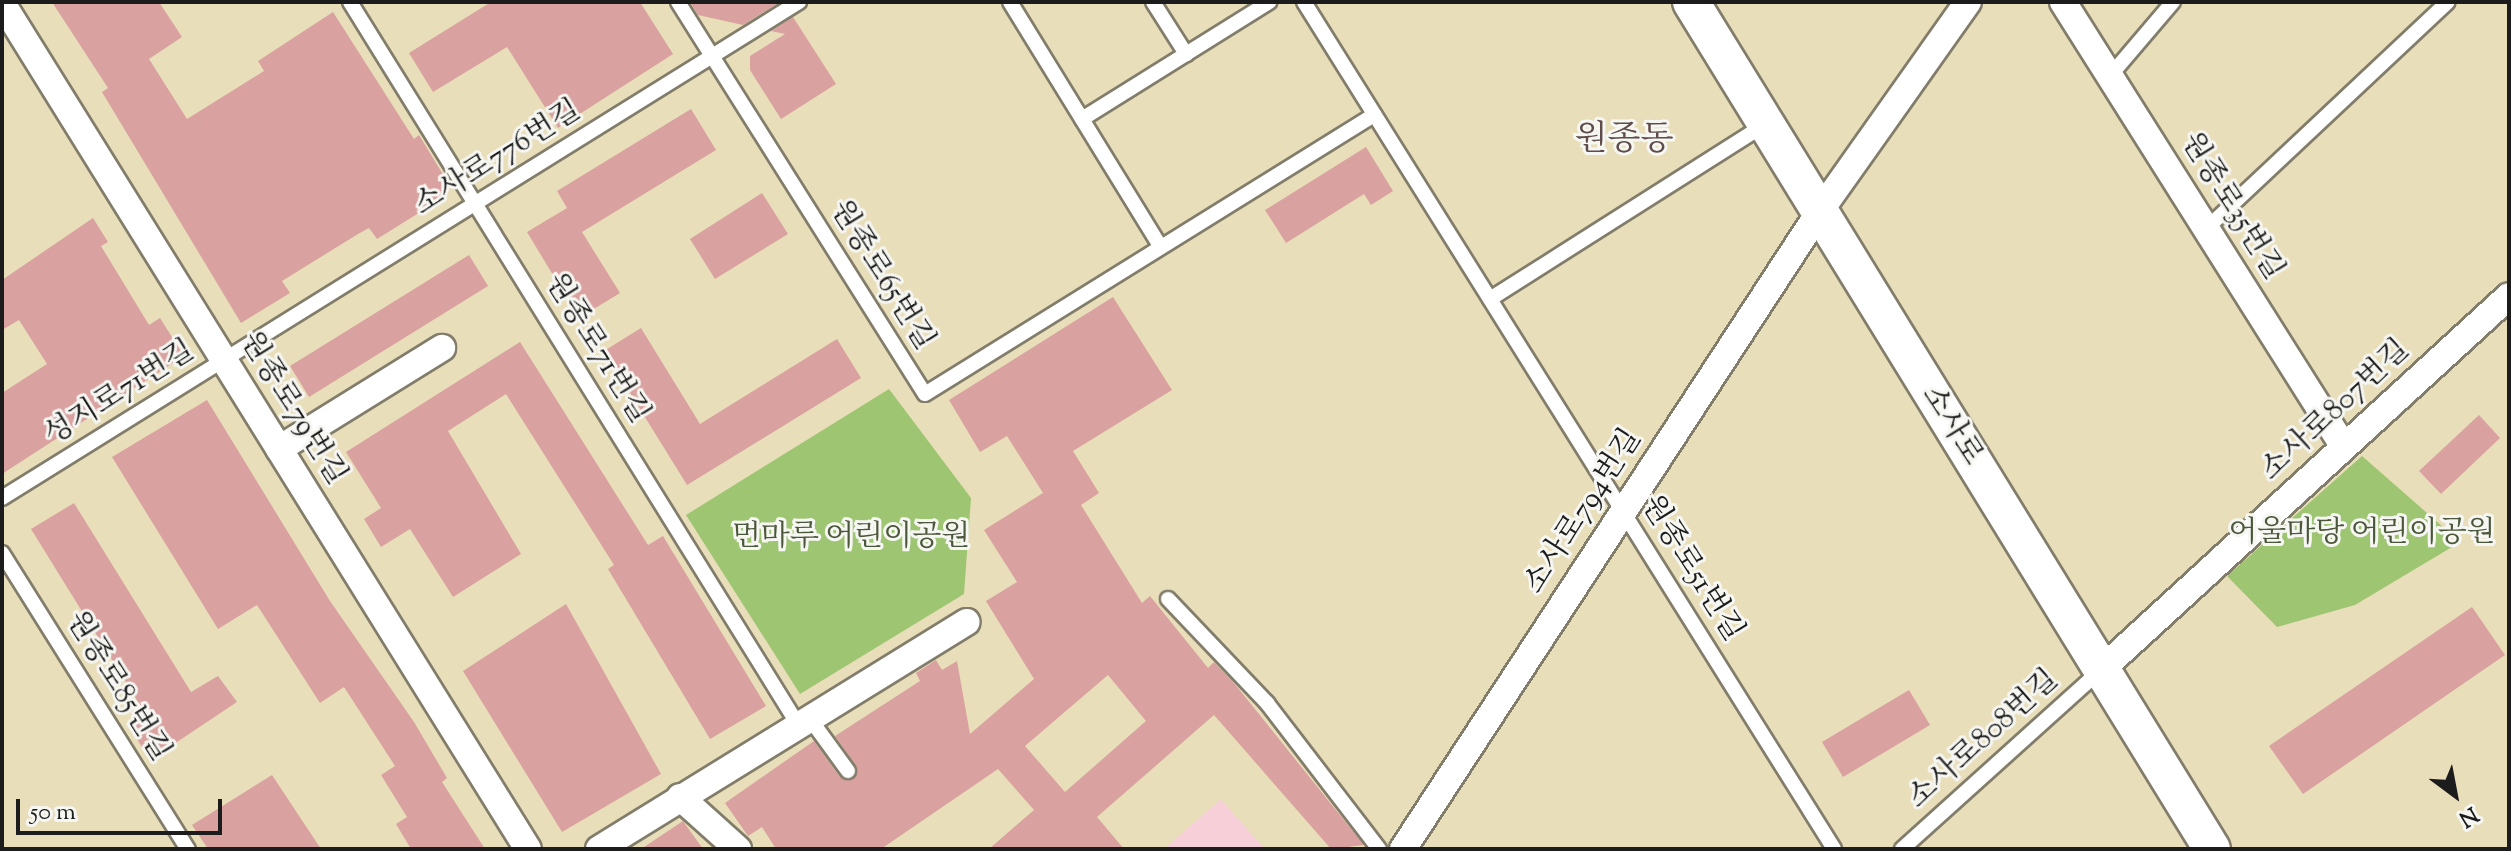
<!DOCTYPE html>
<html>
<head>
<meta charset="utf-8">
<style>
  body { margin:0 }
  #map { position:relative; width:2511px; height:851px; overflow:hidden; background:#e9deba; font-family:"Sorts Mill Goudy","Noto Serif KR",serif }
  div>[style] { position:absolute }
  .built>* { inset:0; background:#f6cfd9 }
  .green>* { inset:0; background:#9ec571 }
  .building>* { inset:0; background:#d9a19f }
  .roads { filter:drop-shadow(2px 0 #827d6b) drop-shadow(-2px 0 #827d6b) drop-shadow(0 2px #827d6b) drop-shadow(0 -2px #827d6b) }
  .lane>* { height:14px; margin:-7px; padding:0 7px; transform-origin:7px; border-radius:7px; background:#fff }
  .street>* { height:26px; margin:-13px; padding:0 13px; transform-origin:13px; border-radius:13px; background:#fff }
  .secondary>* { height:36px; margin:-18px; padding:0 18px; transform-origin:18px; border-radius:18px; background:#fff }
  span { translate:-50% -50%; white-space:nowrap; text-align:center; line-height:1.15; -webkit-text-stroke:6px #f6f6f2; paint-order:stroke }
  .street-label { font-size:30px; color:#1c1c1c }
  .park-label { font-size:30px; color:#4a573a }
  .quarter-label { font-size:34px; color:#5e4b4a }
  .frame { position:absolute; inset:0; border:4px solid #1c1c1c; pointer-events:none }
  .north { position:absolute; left:2415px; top:755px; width:80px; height:80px; -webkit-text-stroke:6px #f6f6f2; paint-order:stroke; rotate:148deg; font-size:22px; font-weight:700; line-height:32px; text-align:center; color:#1c1c1c }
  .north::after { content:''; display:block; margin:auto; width:28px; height:36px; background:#1c1c1c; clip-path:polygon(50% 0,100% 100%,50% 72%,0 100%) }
  .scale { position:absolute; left:16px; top:799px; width:206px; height:36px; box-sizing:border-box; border:4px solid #1c1c1c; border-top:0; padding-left:10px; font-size:24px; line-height:28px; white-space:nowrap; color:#1c1c1c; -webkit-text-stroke:6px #f6f6f2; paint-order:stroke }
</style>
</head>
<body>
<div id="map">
  <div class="built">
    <i style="clip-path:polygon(1221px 800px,1265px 849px,1164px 849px,1220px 800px)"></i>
  </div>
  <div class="green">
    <i style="clip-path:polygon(889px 389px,971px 498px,964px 594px,800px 694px,686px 515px)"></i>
    <i style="clip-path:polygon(2362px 456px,2443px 527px,2452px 547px,2355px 605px,2277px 627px,2227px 576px)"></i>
  </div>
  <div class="building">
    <i style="clip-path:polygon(52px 2px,159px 2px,182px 37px,149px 59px,187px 119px,264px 71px,258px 61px,333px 12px,414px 139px,419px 135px,447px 181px,446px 196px,377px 239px,369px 228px,358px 234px,282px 281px,290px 293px,241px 323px,102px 92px,108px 88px)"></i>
    <i style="clip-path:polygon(491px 2px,640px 2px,673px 54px,558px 128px,507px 47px,433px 92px,409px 53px)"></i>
    <i style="clip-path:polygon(690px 2px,780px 2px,743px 25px,698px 15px)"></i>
    <i style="clip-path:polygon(793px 17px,836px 84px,781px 119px,750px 70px,750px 56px,785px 34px,771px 31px)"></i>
    <i style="clip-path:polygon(691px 109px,716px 150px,582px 232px,620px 293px,579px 318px,527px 232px,567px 208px,557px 191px)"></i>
    <i style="clip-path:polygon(1366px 147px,1393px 191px,1371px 205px,1364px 194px,1286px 243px,1265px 210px)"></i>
    <i style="clip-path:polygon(762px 193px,788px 234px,715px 279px,690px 239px)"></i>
    <i style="clip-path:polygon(93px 218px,108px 242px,101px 246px,149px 325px,160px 318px,184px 356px,2px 474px,2px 393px,47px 364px,19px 320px,2px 330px,2px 280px)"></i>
    <i style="clip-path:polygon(469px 255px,488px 286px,309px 397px,290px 366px)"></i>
    <i style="clip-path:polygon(evenodd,1113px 297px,1172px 390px,1073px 451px,1099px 493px,1081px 505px,1142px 603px,1150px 596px,1208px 668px,1214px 662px,1234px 683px,1364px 845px,1331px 849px,1214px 715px,1097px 817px,1124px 849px,989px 849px,1034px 810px,998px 769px,881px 849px,776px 849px,762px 827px,748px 836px,725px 803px,814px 741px,840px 777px,853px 779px,856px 766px,835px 736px,920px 681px,916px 673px,936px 660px,942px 670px,957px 661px,970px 734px,1034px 679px,986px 601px,1017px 582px,984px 530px,1043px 493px,1007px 436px,980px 452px,949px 400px,1113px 297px,1108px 675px,1146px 721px,1065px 792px,1025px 746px,1108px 675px)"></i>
    <i style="clip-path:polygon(641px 328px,700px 424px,837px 339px,861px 378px,687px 485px,604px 351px)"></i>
    <i style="clip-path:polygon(520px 342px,648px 545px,663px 536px,766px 706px,710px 739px,608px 569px,614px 565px,506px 394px,448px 431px,521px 554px,453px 597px,410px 529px,381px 547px,364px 519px,381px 508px,346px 452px)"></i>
    <i style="clip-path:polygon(207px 400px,330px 601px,414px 722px,447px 778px,442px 782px,485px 849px,411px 849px,396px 824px,407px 817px,381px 775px,395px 766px,344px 687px,320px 703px,257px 605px,218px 629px,112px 457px)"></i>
    <i style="clip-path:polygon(2479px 415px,2500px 438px,2441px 494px,2419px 471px)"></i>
    <i style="clip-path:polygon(74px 503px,191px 692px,218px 676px,237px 702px,150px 760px,130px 728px,148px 718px,31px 529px)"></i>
    <i style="clip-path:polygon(566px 604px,661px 774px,562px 832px,463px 671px)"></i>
    <i style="clip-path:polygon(2472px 607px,2505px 655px,2303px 794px,2269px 746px)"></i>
    <i style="clip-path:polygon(1909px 690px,1930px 725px,1843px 777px,1822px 742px)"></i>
    <i style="clip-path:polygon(272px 775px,321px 849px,208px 849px,192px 825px)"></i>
    <i style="clip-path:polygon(683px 821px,703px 849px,641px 849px)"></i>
  </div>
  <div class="roads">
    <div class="lane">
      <i style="left:350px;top:2px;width:848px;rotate:58.2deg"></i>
      <i style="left:678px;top:2px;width:463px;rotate:57.8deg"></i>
      <i style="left:925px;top:394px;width:529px;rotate:-31.86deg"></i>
      <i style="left:1010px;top:2px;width:286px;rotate:58.4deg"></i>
      <i style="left:1153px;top:2px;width:62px;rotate:57.6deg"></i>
      <i style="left:1304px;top:2px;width:999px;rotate:57.96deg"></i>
      <i style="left:2110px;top:76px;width:97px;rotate:-49.6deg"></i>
      <i style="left:1082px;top:119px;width:221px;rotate:-32deg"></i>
      <i style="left:2207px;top:228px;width:330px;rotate:-43.2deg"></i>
      <i style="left:1490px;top:299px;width:327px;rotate:-32.4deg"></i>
      <i style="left:2px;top:498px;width:939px;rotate:-31.9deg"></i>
      <i style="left:2px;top:553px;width:350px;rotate:57.9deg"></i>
      <i style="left:1168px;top:599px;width:144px;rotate:46.4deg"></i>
      <i style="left:1267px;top:703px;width:184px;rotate:52.5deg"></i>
      <i style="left:808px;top:716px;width:68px;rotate:54deg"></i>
      <i style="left:1902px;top:849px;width:268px;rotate:-42deg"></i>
    </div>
    <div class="street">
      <i style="left:2063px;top:2px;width:526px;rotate:57.73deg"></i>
      <i style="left:2px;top:3px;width:996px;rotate:58.13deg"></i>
      <i style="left:279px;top:449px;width:192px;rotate:-31.8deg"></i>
      <i style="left:2101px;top:670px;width:553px;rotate:-42.51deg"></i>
      <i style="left:680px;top:797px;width:78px;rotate:41.9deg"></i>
      <i style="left:599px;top:849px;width:432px;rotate:-31.7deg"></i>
      <i style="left:1403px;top:849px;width:762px;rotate:-56.83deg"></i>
      <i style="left:1820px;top:211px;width:256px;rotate:-54.7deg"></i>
    </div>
    <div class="secondary">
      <i style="left:1691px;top:2px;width:994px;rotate:58.4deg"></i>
    </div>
  </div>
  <div class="street-label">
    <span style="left:498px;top:159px;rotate:-32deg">소사로776번길</span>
    <span style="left:2231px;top:207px;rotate:58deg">원종로35번길</span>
    <span style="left:881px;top:276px;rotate:58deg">원종로65번길</span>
    <span style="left:596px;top:349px;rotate:58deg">원종로71번길</span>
    <span style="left:120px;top:394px;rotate:-32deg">성지로71번길</span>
    <span style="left:292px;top:409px;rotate:58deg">원종로79번길</span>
    <span style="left:2336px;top:411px;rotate:-43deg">소사로807번길</span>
    <span style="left:1951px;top:426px;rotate:58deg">소사로</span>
    <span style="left:1584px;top:512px;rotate:-57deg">소사로794번길</span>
    <span style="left:1691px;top:569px;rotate:58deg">원종로51번길</span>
    <span style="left:117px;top:687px;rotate:58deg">원종로85번길</span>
    <span style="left:1984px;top:740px;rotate:-42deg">소사로808번길</span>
  </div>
  <div class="park-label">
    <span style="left:2362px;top:534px">어울마당 어린이공원</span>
    <span style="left:851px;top:538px">먼마루 어린이공원</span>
  </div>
  <div class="quarter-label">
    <span style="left:1624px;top:141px">원종동</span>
  </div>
  <div class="frame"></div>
  <div class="north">N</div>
  <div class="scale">50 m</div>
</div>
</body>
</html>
